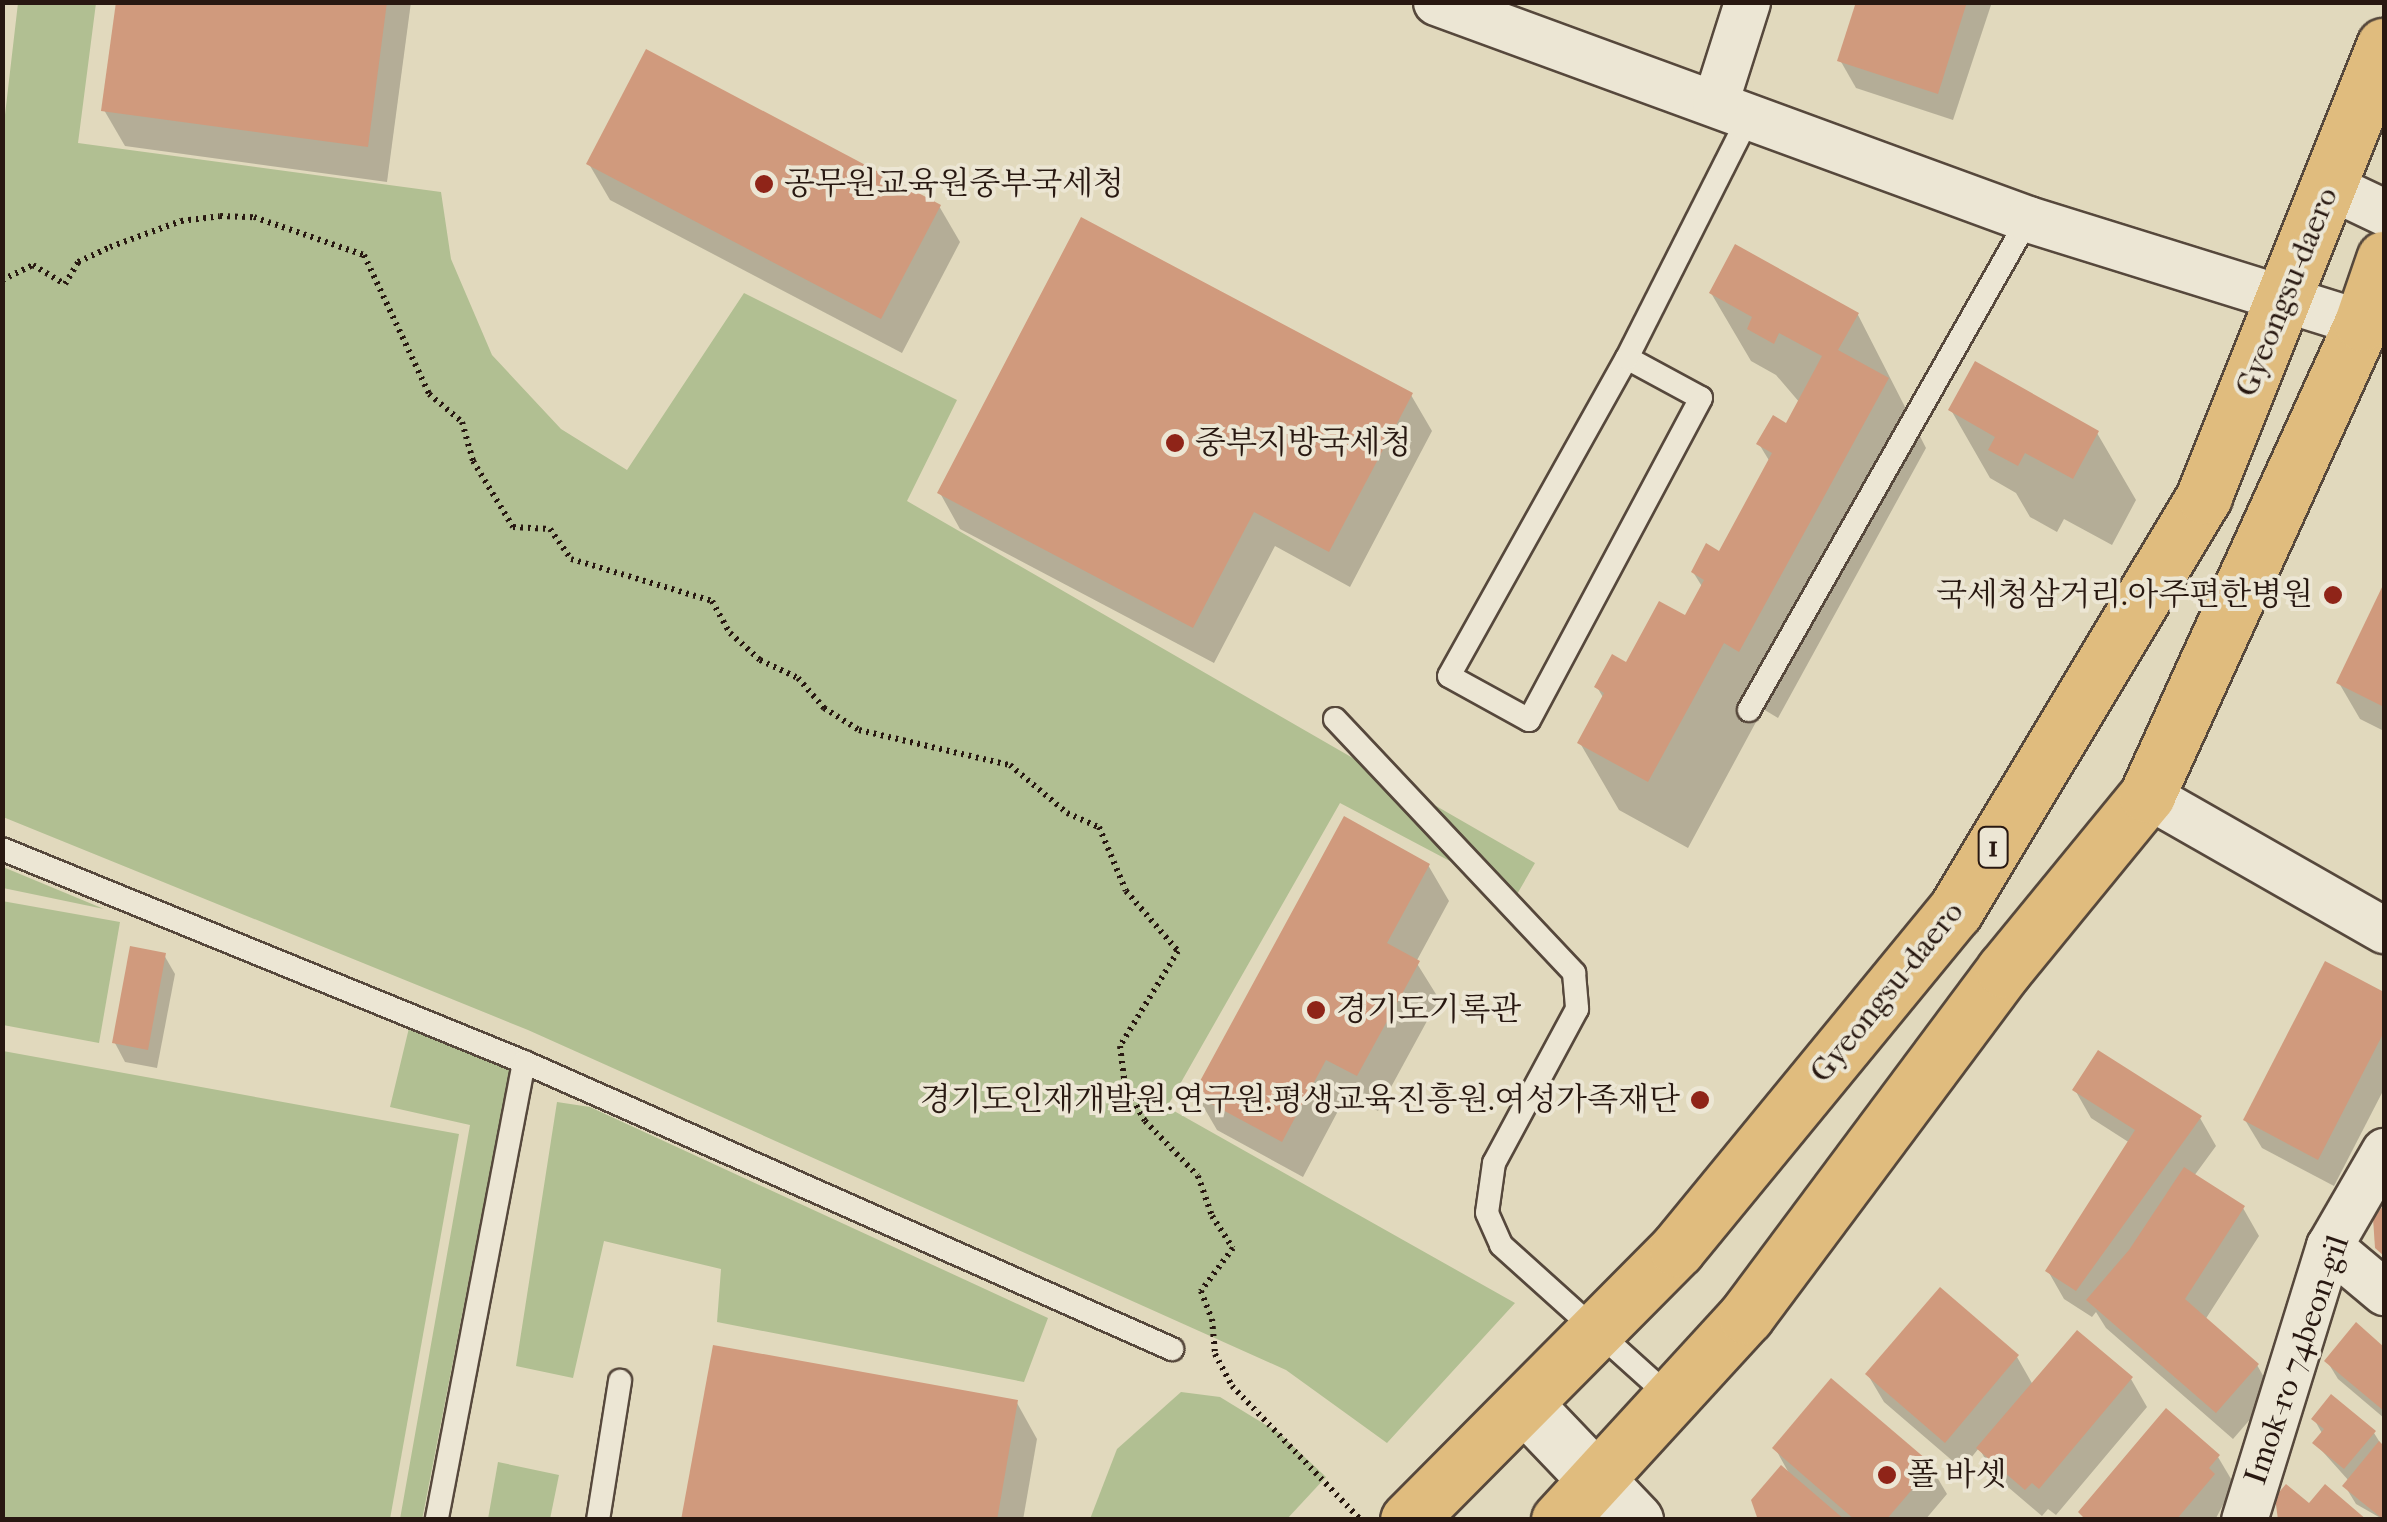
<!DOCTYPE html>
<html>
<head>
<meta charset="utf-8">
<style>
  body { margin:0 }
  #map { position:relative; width:2387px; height:1522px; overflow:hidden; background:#e1d9bd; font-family:"IM FELL French Canon","Noto Serif KR",serif }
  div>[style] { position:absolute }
  .green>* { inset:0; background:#b1bf92 }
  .shadow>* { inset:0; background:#0003 }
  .building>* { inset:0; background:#d09a7d }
  .path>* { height:6px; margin-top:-3px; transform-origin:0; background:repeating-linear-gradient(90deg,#281811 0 2.5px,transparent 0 7.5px) }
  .roads { filter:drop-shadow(2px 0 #56483c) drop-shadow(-2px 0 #56483c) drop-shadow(0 2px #56483c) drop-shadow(0 -2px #56483c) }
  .lane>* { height:22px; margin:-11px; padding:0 11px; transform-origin:11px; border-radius:11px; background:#ece6d4 }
  .street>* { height:45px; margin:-22.5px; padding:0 22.5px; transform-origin:22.5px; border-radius:22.5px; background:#ece6d4 }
  .secondary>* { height:55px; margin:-27.5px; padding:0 27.5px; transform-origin:27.5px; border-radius:27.5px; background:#ece6d4 }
  .primary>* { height:55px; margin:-27.5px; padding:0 27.5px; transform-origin:27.5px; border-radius:27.5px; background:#e0bc7e }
  .dots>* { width:28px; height:28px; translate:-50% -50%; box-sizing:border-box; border:5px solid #ece6d4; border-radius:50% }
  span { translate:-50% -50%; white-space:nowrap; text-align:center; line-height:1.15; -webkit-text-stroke:8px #ece6d4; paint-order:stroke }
  .shield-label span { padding:2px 8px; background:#ece6d4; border:2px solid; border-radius:8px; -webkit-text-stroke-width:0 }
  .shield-label { font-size:30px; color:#281811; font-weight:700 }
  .poi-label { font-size:32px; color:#281811 }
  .left { translate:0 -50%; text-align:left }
  .right { translate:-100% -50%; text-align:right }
  .street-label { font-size:32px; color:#281811 }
  .frame { position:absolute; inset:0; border:5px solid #281811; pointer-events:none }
</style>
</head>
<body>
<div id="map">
  <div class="green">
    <i style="clip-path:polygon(18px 3px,96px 3px,78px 143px,441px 192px,451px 259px,492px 355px,561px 429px,627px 470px,744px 293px,957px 400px,907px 501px,1535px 863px,1516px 896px,1340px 803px,1167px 1107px,1515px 1303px,1387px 1443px,1286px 1370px,528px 1030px,3px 817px,3px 132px)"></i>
    <i style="clip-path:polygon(2px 867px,3px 867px,104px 909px,3px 888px)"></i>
    <i style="clip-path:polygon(2px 901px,120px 922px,99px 1043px,3px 1025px)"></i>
    <i style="clip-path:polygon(409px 1028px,510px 1069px,422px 1520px,400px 1519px,470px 1125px,390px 1107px)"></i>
    <i style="clip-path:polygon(3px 1051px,459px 1134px,390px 1519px,3px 1519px)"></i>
    <i style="clip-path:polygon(557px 1102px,590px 1107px,1048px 1318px,1024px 1382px,717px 1322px,721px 1269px,604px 1241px,573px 1378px,516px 1366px)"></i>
    <i style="clip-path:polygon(1181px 1392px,1220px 1397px,1279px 1433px,1326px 1477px,1287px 1519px,1090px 1519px,1117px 1449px)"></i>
    <i style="clip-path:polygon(498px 1462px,559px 1475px,550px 1519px,488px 1519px)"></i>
  </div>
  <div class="shadow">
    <i style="clip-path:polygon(118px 2px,411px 2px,387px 182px,125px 146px,104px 110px)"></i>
    <i style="clip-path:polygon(1859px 2px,1992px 2px,1953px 120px,1856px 88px,1840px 60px)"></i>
    <i style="clip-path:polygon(589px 164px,939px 206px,960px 242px,902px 353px,610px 200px)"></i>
    <i style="clip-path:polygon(1711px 293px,1858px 315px,1926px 448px,1778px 718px,1763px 709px,1688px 848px,1619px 810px,1580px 743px,1604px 699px,1597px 687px,1686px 619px,1703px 588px,1693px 572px,1720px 554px,1770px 462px,1759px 444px,1787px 426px,1800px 403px,1776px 375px,1751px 361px)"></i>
    <i style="clip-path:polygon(1411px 395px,1432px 431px,1350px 587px,1275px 546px,1214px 663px,960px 529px,940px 493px)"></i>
    <i style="clip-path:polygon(1951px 410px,2097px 433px,2136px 500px,2112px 545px,2064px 519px,2057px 532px,2030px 517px,2016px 493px,1990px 478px)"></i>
    <i style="clip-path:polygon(2384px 589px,2384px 731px,2360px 719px,2339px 683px)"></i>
    <i style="clip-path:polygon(1428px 865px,1449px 901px,1416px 962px,1439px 999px,1378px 1111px,1347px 1094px,1303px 1177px,1217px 1130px,1196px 1094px)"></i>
    <i style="clip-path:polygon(164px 955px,175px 974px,157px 1068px,125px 1062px,115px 1043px)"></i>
    <i style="clip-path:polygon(2326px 965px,2384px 995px,2384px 1089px,2334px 1186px,2262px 1148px,2245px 1120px)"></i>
    <i style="clip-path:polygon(2075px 1090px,2200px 1118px,2216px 1146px,2194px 1176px,2243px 1208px,2259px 1236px,2205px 1320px,2257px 1365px,2273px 1393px,2233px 1439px,2106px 1328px,2096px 1312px,2092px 1317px,2064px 1299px,2048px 1271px,2130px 1143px,2091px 1118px)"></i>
    <i style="clip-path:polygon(2356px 1326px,2384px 1350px,2384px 1418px,2338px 1379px,2327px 1361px)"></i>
    <i style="clip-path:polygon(2078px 1333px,2131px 1379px,2147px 1407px,2056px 1515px,2048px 1509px,2042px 1516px,1995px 1476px,1979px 1448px,1962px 1469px,1884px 1402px,1868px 1375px,2017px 1357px,2033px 1385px)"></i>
    <i style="clip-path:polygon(1017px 1403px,1037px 1439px,1023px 1520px,684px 1520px)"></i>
    <i style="clip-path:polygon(2314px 1419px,2374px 1433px,2384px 1449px,2384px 1520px,2356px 1504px,2345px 1486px,2349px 1481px,2315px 1443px,2323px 1435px)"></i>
    <i style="clip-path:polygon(1775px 1448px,1931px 1467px,1947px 1494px,1925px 1520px,1760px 1520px,1790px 1475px)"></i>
    <i style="clip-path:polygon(2218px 1457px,2234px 1484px,2215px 1520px,2085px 1520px,2081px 1512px)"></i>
  </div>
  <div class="building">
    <i style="clip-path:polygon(116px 2px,387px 2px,368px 147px,101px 111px)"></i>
    <i style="clip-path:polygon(1856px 2px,1967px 2px,1938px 94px,1837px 61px)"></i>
    <i style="clip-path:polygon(646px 49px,941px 205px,881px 319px,586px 164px)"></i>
    <i style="clip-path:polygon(1081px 217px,1413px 393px,1329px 552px,1254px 512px,1193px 628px,937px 493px)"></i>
    <i style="clip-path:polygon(1735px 244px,1859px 313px,1838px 350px,1889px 378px,1739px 652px,1724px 643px,1648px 782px,1577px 743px,1604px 693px,1594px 687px,1612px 654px,1626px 662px,1659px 601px,1685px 615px,1704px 580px,1691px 572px,1706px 543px,1719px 551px,1772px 453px,1756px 444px,1773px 415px,1786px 423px,1822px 356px,1779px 333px,1774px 344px,1747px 329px,1752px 317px,1709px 293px)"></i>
    <i style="clip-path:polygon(1975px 361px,2099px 431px,2073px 479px,2025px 453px,2018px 466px,1988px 450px,1995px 437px,1948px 410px)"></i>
    <i style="clip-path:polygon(2384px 583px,2384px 707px,2336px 683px)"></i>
    <i style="clip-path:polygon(1344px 816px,1430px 864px,1387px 943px,1420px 961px,1357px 1076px,1326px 1060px,1282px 1142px,1193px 1094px)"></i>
    <i style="clip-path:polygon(130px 946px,166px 953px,148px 1050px,112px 1043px)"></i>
    <i style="clip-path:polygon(2325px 961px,2384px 992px,2384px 1032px,2318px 1160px,2243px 1120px)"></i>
    <i style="clip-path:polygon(2098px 1050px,2202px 1116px,2076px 1291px,2045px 1271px,2135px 1130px,2072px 1090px)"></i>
    <i style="clip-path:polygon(2184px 1167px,2245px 1206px,2185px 1299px,2259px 1364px,2216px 1413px,2086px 1300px,2129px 1250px)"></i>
    <i style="clip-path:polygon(2384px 1205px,2384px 1256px,2375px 1248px,2373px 1218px)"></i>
    <i style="clip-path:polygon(1940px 1287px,2019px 1355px,1945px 1443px,1865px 1374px)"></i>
    <i style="clip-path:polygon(2356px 1322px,2384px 1347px,2384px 1411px,2324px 1361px)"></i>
    <i style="clip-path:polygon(2077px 1330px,2133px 1377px,2039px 1489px,2032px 1483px,2025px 1490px,1976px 1448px)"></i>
    <i style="clip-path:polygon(713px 1345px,1018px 1400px,997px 1520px,681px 1520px)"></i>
    <i style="clip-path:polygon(1831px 1378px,1933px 1465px,1886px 1520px,1855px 1520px,1772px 1448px)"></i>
    <i style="clip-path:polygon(2331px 1394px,2376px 1431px,2344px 1469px,2312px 1443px,2324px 1429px,2311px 1419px)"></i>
    <i style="clip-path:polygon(2166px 1408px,2220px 1455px,2209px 1468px,2215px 1474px,2176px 1520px,2086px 1520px,2078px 1512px)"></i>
    <i style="clip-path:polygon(2379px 1441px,2384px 1446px,2384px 1520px,2342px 1486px)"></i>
    <i style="clip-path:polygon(1781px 1465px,1845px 1520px,1758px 1520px,1751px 1500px)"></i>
    <i style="clip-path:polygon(2286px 1484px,2309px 1503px,2325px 1484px,2367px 1520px,2278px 1520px,2275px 1497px)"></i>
  </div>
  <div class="path">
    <i style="left:2px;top:280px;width:34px;rotate:-26deg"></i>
    <i style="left:33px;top:265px;width:37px;rotate:31deg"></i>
    <i style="left:65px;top:284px;width:26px;rotate:-59deg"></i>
    <i style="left:78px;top:262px;width:35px;rotate:-25deg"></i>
    <i style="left:110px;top:247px;width:76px;rotate:-20.1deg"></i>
    <i style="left:181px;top:221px;width:39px;rotate:-7deg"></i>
    <i style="left:220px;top:216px;width:34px;rotate:2deg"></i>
    <i style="left:254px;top:217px;width:116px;rotate:19.1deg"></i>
    <i style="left:364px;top:255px;width:153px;rotate:64.9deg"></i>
    <i style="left:429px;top:394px;width:43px;rotate:40.3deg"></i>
    <i style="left:462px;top:422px;width:41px;rotate:74.2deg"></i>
    <i style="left:473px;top:461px;width:77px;rotate:58.8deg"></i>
    <i style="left:513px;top:527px;width:37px;rotate:3deg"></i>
    <i style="left:550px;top:529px;width:37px;rotate:55deg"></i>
    <i style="left:571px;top:559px;width:147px;rotate:16.6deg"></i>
    <i style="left:712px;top:601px;width:37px;rotate:61deg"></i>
    <i style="left:730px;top:633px;width:40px;rotate:42deg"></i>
    <i style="left:760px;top:660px;width:42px;rotate:25.3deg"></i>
    <i style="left:798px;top:678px;width:40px;rotate:49deg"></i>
    <i style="left:824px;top:708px;width:41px;rotate:32.2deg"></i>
    <i style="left:859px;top:730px;width:155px;rotate:13.1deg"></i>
    <i style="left:1010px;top:765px;width:75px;rotate:40.1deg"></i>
    <i style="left:1067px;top:813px;width:35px;rotate:24deg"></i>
    <i style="left:1099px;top:827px;width:69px;rotate:67.1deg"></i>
    <i style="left:1126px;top:891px;width:79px;rotate:49.1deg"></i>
    <i style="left:1178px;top:951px;width:111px;rotate:121.4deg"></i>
    <i style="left:1120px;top:1046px;width:40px;rotate:82.9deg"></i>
    <i style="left:1125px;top:1086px;width:40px;rotate:60.3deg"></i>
    <i style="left:1145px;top:1121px;width:76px;rotate:46.1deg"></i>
    <i style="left:1198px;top:1176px;width:42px;rotate:70.7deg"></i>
    <i style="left:1212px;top:1216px;width:38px;rotate:57deg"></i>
    <i style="left:1233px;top:1248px;width:54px;rotate:126.7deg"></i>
    <i style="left:1201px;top:1291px;width:30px;rotate:69deg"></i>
    <i style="left:1212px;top:1319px;width:35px;rotate:85deg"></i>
    <i style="left:1215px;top:1354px;width:36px;rotate:62deg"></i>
    <i style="left:1232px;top:1386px;width:185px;rotate:46.1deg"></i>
  </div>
  <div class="roads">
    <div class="lane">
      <i style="left:1627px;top:358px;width:84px;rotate:28.4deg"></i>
      <i style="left:1701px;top:398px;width:365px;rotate:118.1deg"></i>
      <i style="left:1529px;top:720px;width:91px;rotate:-151.2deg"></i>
      <i style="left:1449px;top:676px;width:364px;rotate:-60.8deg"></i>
      <i style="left:1627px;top:358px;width:272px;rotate:-63.2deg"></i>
      <i style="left:1749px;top:710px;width:565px;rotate:-60.39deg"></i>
      <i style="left:1335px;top:719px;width:349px;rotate:46.7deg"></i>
      <i style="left:1574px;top:973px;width:36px;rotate:85deg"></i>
      <i style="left:1577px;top:1009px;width:175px;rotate:118.3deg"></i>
      <i style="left:1494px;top:1163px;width:50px;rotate:98deg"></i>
      <i style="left:1487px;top:1213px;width:35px;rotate:66deg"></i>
      <i style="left:1501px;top:1245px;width:230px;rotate:42deg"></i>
      <i style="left:2px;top:849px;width:564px;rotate:22.2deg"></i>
      <i style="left:524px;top:1062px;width:466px;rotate:100.8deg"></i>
      <i style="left:524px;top:1062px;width:709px;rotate:23.89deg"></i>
      <i style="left:598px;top:1520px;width:141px;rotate:-81deg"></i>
    </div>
    <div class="street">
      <i style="left:1436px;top:2px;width:631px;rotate:20.13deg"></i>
      <i style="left:2028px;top:219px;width:350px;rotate:17.3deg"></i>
      <i style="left:1715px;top:103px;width:106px;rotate:-72.4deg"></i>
      <i style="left:2329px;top:186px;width:61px;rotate:25.3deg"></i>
      <i style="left:2147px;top:795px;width:273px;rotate:29.7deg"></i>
      <i style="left:2329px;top:1246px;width:72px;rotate:39.9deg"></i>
      <i style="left:2244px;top:1520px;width:287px;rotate:-72.8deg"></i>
      <i style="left:2329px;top:1246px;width:110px;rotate:-59.9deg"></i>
    </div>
    <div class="secondary">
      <i style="left:1524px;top:1404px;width:161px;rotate:46.3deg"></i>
    </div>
    <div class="primary">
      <i style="left:1408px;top:1520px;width:382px;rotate:-45.2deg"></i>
      <i style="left:1677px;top:1249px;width:438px;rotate:-50.6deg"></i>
      <i style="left:1955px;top:911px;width:484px;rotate:-59deg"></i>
      <i style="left:2204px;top:496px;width:485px;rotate:-68.2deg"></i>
      <i style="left:1559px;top:1520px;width:277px;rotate:-47.5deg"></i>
      <i style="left:1746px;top:1316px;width:432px;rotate:-53.3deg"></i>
      <i style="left:2004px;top:970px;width:226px;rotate:-50.7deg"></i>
      <i style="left:2147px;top:795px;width:519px;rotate:-65.51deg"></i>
      <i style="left:2362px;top:323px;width:68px;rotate:-71deg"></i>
    </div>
  </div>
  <div class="dots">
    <i style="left:764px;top:184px;background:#8f2418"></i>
    <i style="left:1175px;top:443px;background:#8f2418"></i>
    <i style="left:2333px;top:595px;background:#8f2418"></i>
    <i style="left:1316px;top:1010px;background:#8f2418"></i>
    <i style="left:1700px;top:1100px;background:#8f2418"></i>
    <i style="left:1887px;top:1475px;background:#8f2418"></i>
  </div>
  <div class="shield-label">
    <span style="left:1993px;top:847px">1</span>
  </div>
  <div class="poi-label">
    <span class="left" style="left:784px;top:184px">공무원교육원중부국세청</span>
    <span class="left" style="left:1195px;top:443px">중부지방국세청</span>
    <span class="right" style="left:2313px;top:595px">국세청삼거리.아주편한병원</span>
    <span class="left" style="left:1336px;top:1010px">경기도기록관</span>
    <span class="right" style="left:1680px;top:1100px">경기도인재개발원.연구원.평생교육진흥원.여성가족재단</span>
    <span class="left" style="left:1907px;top:1475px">폴 바셋</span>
  </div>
  <div class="street-label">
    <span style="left:2287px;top:292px;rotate:-68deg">Gyeongsu-daero</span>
    <span style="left:1887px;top:992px;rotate:-51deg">Gyeongsu-daero</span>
    <span style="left:2297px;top:1360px;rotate:-71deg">Imok-ro 74beon-gil</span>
  </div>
  <div class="frame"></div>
</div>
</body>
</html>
